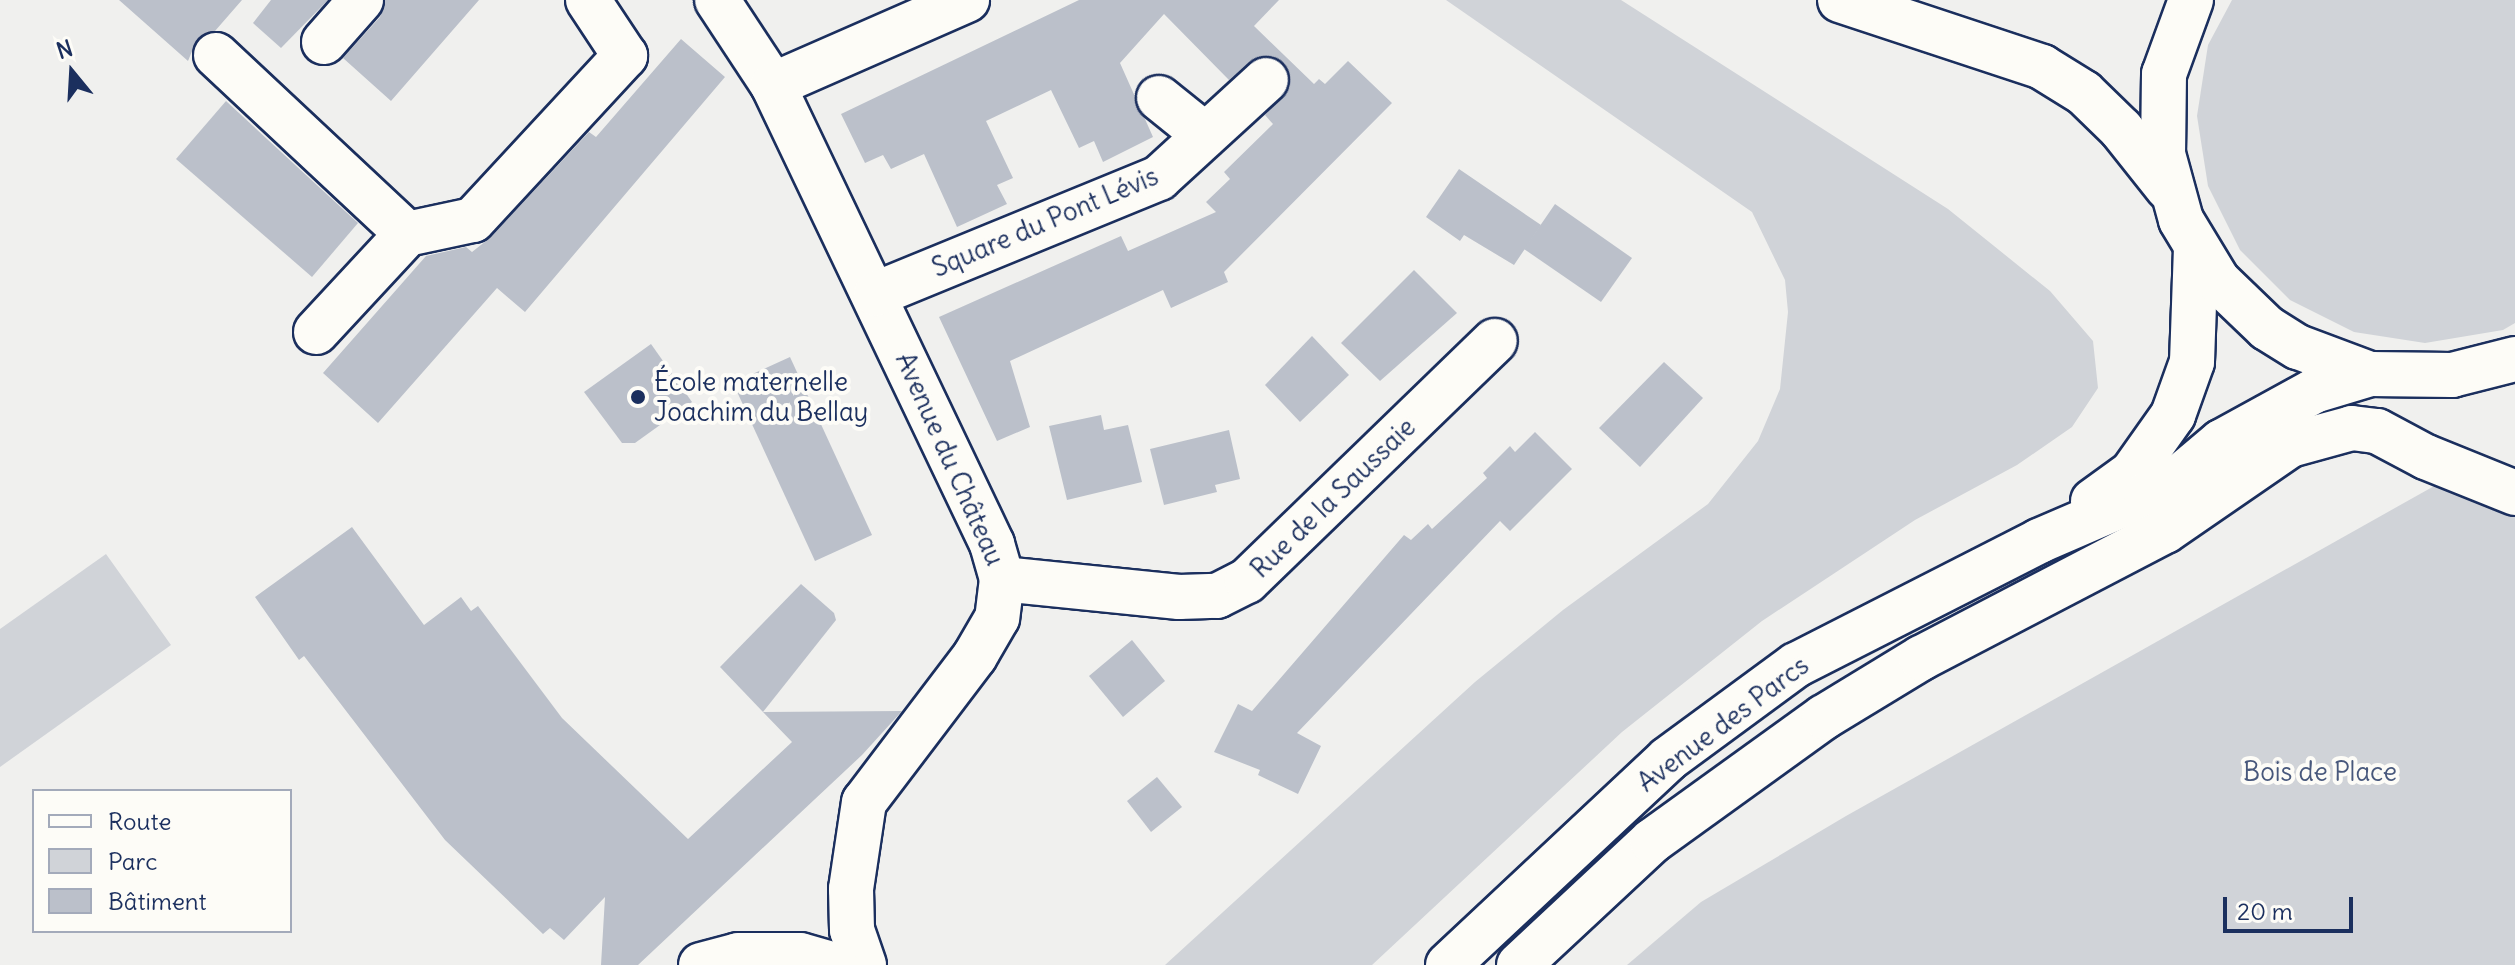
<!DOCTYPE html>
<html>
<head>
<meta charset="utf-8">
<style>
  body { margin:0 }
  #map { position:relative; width:2515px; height:965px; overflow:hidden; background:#f0f0ee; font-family:Delius,sans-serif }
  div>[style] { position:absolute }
  .green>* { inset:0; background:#d0d3d8 }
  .building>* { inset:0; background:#bbc0ca }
  .roads { filter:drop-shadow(2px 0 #1b2f5e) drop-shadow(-2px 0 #1b2f5e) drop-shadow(0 2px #1b2f5e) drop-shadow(0 -2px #1b2f5e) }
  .minor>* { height:44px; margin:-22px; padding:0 22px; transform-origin:22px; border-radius:22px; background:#fdfcf7 }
  .major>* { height:44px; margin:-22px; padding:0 22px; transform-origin:22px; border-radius:22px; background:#fdfcf7 }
  .dots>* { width:22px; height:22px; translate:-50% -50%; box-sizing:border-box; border:4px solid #fdfcf7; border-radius:50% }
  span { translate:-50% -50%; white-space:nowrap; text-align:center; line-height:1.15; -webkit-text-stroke:8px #fdfcf7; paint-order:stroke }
  .street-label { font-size:26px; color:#1b2f5e }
  .poi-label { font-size:26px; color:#1b2f5e }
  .left { translate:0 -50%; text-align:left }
  .park-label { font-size:26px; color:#48587c }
  .legend { position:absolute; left:32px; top:789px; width:260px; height:144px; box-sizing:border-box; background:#fdfcf7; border:2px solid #a3aaba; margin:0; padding:10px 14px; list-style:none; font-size:24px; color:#1b2f5e }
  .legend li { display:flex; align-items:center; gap:16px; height:40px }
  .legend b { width:40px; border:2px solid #a3aaba }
  .north { position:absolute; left:32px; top:32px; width:80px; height:80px; -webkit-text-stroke:6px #fdfcf7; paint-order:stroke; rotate:342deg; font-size:22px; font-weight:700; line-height:32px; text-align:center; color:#1b2f5e }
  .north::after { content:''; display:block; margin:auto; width:28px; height:36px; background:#1b2f5e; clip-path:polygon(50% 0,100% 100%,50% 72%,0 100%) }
  .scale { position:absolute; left:2223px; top:897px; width:130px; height:36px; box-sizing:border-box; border:4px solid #1b2f5e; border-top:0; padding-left:10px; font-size:24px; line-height:28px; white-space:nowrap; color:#1b2f5e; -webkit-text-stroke:6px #fdfcf7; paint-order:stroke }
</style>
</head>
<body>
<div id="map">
  <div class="green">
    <i style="clip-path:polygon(1446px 0,1621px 0,1948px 209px,2050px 291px,2093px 341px,2098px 388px,2072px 427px,2017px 465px,1915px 520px,1762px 621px,1622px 732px,1372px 965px,1165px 965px,1475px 682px,1563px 610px,1708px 504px,1758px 441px,1780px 389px,1788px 312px,1785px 280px,1752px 212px)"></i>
    <i style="clip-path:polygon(2232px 0,2515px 0,2515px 323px,2503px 330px,2425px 343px,2354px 332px,2290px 300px,2240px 250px,2208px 186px,2197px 116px,2208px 45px)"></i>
    <i style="clip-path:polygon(2452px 476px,2515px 507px,2515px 965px,1627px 965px,1701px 902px,1846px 816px)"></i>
    <i style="clip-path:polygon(106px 554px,171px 645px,0 767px,0 629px)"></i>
  </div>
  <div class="building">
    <i style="clip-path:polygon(119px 0,242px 0,215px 31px,197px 39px,188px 61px)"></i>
    <i style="clip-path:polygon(271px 0,328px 0,281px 48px,253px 23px)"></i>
    <i style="clip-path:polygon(385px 0,479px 0,391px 101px,343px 58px,380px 17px)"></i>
    <i style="clip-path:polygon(1079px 0,1279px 0,1254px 26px,1314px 84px,1319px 79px,1325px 84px,1348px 61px,1392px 103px,1224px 272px,1228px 282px,1171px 308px,1163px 290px,1010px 361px,1030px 427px,997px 441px,939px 317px,1121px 236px,1128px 251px,1216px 212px,1206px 202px,1230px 179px,1224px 172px,1273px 124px,1265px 115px,1290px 87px,1285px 64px,1273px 56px,1250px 61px,1229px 80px,1164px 14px,1120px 63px,1153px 137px,1103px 162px,1094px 141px,1079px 148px,1051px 90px,986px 121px,1013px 178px,997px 185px,1007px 204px,957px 227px,924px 154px,891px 169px,883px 155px,865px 163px,841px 114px)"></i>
    <i style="clip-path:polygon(681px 39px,725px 77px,525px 312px,497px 288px,378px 423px,323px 373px,426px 256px,466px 247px,472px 252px,491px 237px,589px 132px,596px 137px)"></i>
    <i style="clip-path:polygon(226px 101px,358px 223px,312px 277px,176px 159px)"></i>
    <i style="clip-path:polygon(1459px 169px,1541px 225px,1514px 265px,1464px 235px,1460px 241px,1426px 217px)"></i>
    <i style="clip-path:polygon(1555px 204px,1632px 258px,1601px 302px,1524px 249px)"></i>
    <i style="clip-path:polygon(1414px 270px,1457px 313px,1380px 381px,1341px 343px)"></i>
    <i style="clip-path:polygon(1312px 336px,1349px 375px,1300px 422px,1265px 385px)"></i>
    <i style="clip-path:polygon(651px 344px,692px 402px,635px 443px,622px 443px,584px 392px)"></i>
    <i style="clip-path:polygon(790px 357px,872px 535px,815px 561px,733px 383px)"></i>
    <i style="clip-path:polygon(1664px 362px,1703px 398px,1640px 467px,1599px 428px)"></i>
    <i style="clip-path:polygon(1101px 415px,1104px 430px,1128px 425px,1142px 482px,1067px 500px,1049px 426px)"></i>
    <i style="clip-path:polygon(1229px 430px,1240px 479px,1215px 485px,1217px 492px,1164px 505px,1150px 449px)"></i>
    <i style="clip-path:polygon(1535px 432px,1572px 469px,1510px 531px,1500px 521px,1297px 733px,1321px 746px,1298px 794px,1258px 775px,1260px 770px,1214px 752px,1238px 704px,1252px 711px,1404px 535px,1411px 540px,1428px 524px,1432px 529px,1487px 478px,1483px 473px,1510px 446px,1515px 452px)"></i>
    <i style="clip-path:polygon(352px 527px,424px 625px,461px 597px,471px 611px,478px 606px,562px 718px,688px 839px,792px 742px,763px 712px,902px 711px,862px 755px,638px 965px,601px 965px,605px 897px,564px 940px,550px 928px,543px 934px,445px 840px,304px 656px,299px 660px,255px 597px)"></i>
    <i style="clip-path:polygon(801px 584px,834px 613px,836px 620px,763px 712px,720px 667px)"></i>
    <i style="clip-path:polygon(1132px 640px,1165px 681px,1123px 717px,1089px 676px)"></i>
    <i style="clip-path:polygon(1157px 777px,1182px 807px,1151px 832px,1127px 801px)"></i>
  </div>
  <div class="roads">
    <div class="minor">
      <i style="left:717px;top:0;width:102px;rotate:56.6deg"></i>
      <i style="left:773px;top:85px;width:509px;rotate:64.49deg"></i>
      <i style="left:992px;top:544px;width:36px;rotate:74deg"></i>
      <i style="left:1002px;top:579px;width:39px;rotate:97deg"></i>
      <i style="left:997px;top:618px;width:44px;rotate:120.1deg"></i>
      <i style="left:975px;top:656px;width:183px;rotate:127.2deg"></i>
      <i style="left:864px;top:802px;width:88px;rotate:98.5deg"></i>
      <i style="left:851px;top:889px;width:41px;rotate:88.6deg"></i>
      <i style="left:852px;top:930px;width:37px;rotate:71deg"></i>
      <i style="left:324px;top:42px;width:56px;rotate:-48.6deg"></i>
      <i style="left:216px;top:55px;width:262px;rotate:43.1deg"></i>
      <i style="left:773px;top:85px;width:212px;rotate:-23.7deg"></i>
      <i style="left:1159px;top:98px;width:59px;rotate:38.8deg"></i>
      <i style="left:876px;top:294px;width:306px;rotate:-22.3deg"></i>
      <i style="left:1159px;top:178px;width:145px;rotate:-42.5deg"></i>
      <i style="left:316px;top:332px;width:134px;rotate:-47.1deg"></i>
      <i style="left:407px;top:234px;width:67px;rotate:-12deg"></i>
      <i style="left:473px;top:220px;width:224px;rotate:-47.2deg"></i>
      <i style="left:625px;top:56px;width:67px;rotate:-123.5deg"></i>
      <i style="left:2093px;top:501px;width:48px;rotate:-35.7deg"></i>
      <i style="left:2132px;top:473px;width:71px;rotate:-54.7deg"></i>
      <i style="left:2173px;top:415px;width:56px;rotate:-70.3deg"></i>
      <i style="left:2192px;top:362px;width:112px;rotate:-88deg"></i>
      <i style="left:1002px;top:579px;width:178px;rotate:5.8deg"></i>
      <i style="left:1179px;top:597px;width:38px;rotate:-2deg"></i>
      <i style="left:1217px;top:596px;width:34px;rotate:-27deg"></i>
      <i style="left:1247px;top:581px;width:345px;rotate:-44.1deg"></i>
      <i style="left:701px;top:965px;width:38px;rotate:-15deg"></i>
      <i style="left:738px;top:955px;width:62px"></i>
      <i style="left:800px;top:955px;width:37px;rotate:16deg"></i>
      <i style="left:1448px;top:965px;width:301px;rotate:-43.1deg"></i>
      <i style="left:1668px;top:759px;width:159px;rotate:-36.3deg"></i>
      <i style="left:1796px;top:665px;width:273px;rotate:-27deg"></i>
      <i style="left:2039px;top:541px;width:116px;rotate:-23.3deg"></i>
      <i style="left:2146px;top:495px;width:43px;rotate:-29.6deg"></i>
      <i style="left:2183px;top:474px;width:50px;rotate:-40.1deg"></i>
      <i style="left:2221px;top:442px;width:106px;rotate:-28.7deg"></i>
      <i style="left:2314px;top:391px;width:59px;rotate:-16.9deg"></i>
      <i style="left:1519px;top:965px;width:182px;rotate:-43deg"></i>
      <i style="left:1652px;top:841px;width:212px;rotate:-35.8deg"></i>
      <i style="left:1824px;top:717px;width:114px;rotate:-31.3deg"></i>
      <i style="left:1921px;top:658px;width:275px;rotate:-27.5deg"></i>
      <i style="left:2165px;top:531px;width:152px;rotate:-34.5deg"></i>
      <i style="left:2290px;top:445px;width:64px;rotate:-15.3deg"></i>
      <i style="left:2352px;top:428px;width:25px;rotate:7deg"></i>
      <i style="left:2377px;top:431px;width:55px;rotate:28deg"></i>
      <i style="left:2426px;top:457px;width:96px;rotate:22deg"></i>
    </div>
    <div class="major">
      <i style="left:1840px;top:0;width:213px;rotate:18.3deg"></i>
      <i style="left:2042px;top:67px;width:49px;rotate:31.8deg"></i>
      <i style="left:2084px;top:93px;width:52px;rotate:44.2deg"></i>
      <i style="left:2121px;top:129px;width:75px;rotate:51.5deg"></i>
      <i style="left:2191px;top:0;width:79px;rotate:110deg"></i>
      <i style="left:2164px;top:74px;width:80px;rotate:90.7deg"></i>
      <i style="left:2163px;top:154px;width:68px;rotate:74.7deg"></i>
      <i style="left:2181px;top:220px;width:71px;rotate:58.8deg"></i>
      <i style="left:2218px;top:281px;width:68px;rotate:43.8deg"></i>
      <i style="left:2267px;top:328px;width:36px;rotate:32deg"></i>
      <i style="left:2298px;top:347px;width:77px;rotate:20.6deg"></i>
      <i style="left:2370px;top:374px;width:82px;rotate:0.7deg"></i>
      <i style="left:2452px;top:375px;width:65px;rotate:-14.3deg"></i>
    </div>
  </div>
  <div class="dots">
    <i style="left:638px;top:397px;background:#1b2f5e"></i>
  </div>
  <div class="street-label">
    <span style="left:1045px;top:222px;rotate:-23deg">Square du Pont Lévis</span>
    <span style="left:950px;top:459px;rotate:66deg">Avenue du Château</span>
    <span style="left:1333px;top:498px;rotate:-44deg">Rue de la Saussaie</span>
    <span style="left:1723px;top:724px;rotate:-37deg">Avenue des Parcs</span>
  </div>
  <div class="poi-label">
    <span class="left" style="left:654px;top:397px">École maternelle<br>Joachim du Bellay</span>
  </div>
  <div class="park-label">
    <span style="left:2320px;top:772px">Bois de Place</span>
  </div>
  <ul class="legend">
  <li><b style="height:10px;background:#fdfcf7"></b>Route</li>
  <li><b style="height:22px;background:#d0d3d8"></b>Parc</li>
  <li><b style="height:22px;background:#bbc0ca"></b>Bâtiment</li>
  </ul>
  <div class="north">N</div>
  <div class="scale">20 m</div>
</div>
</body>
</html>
